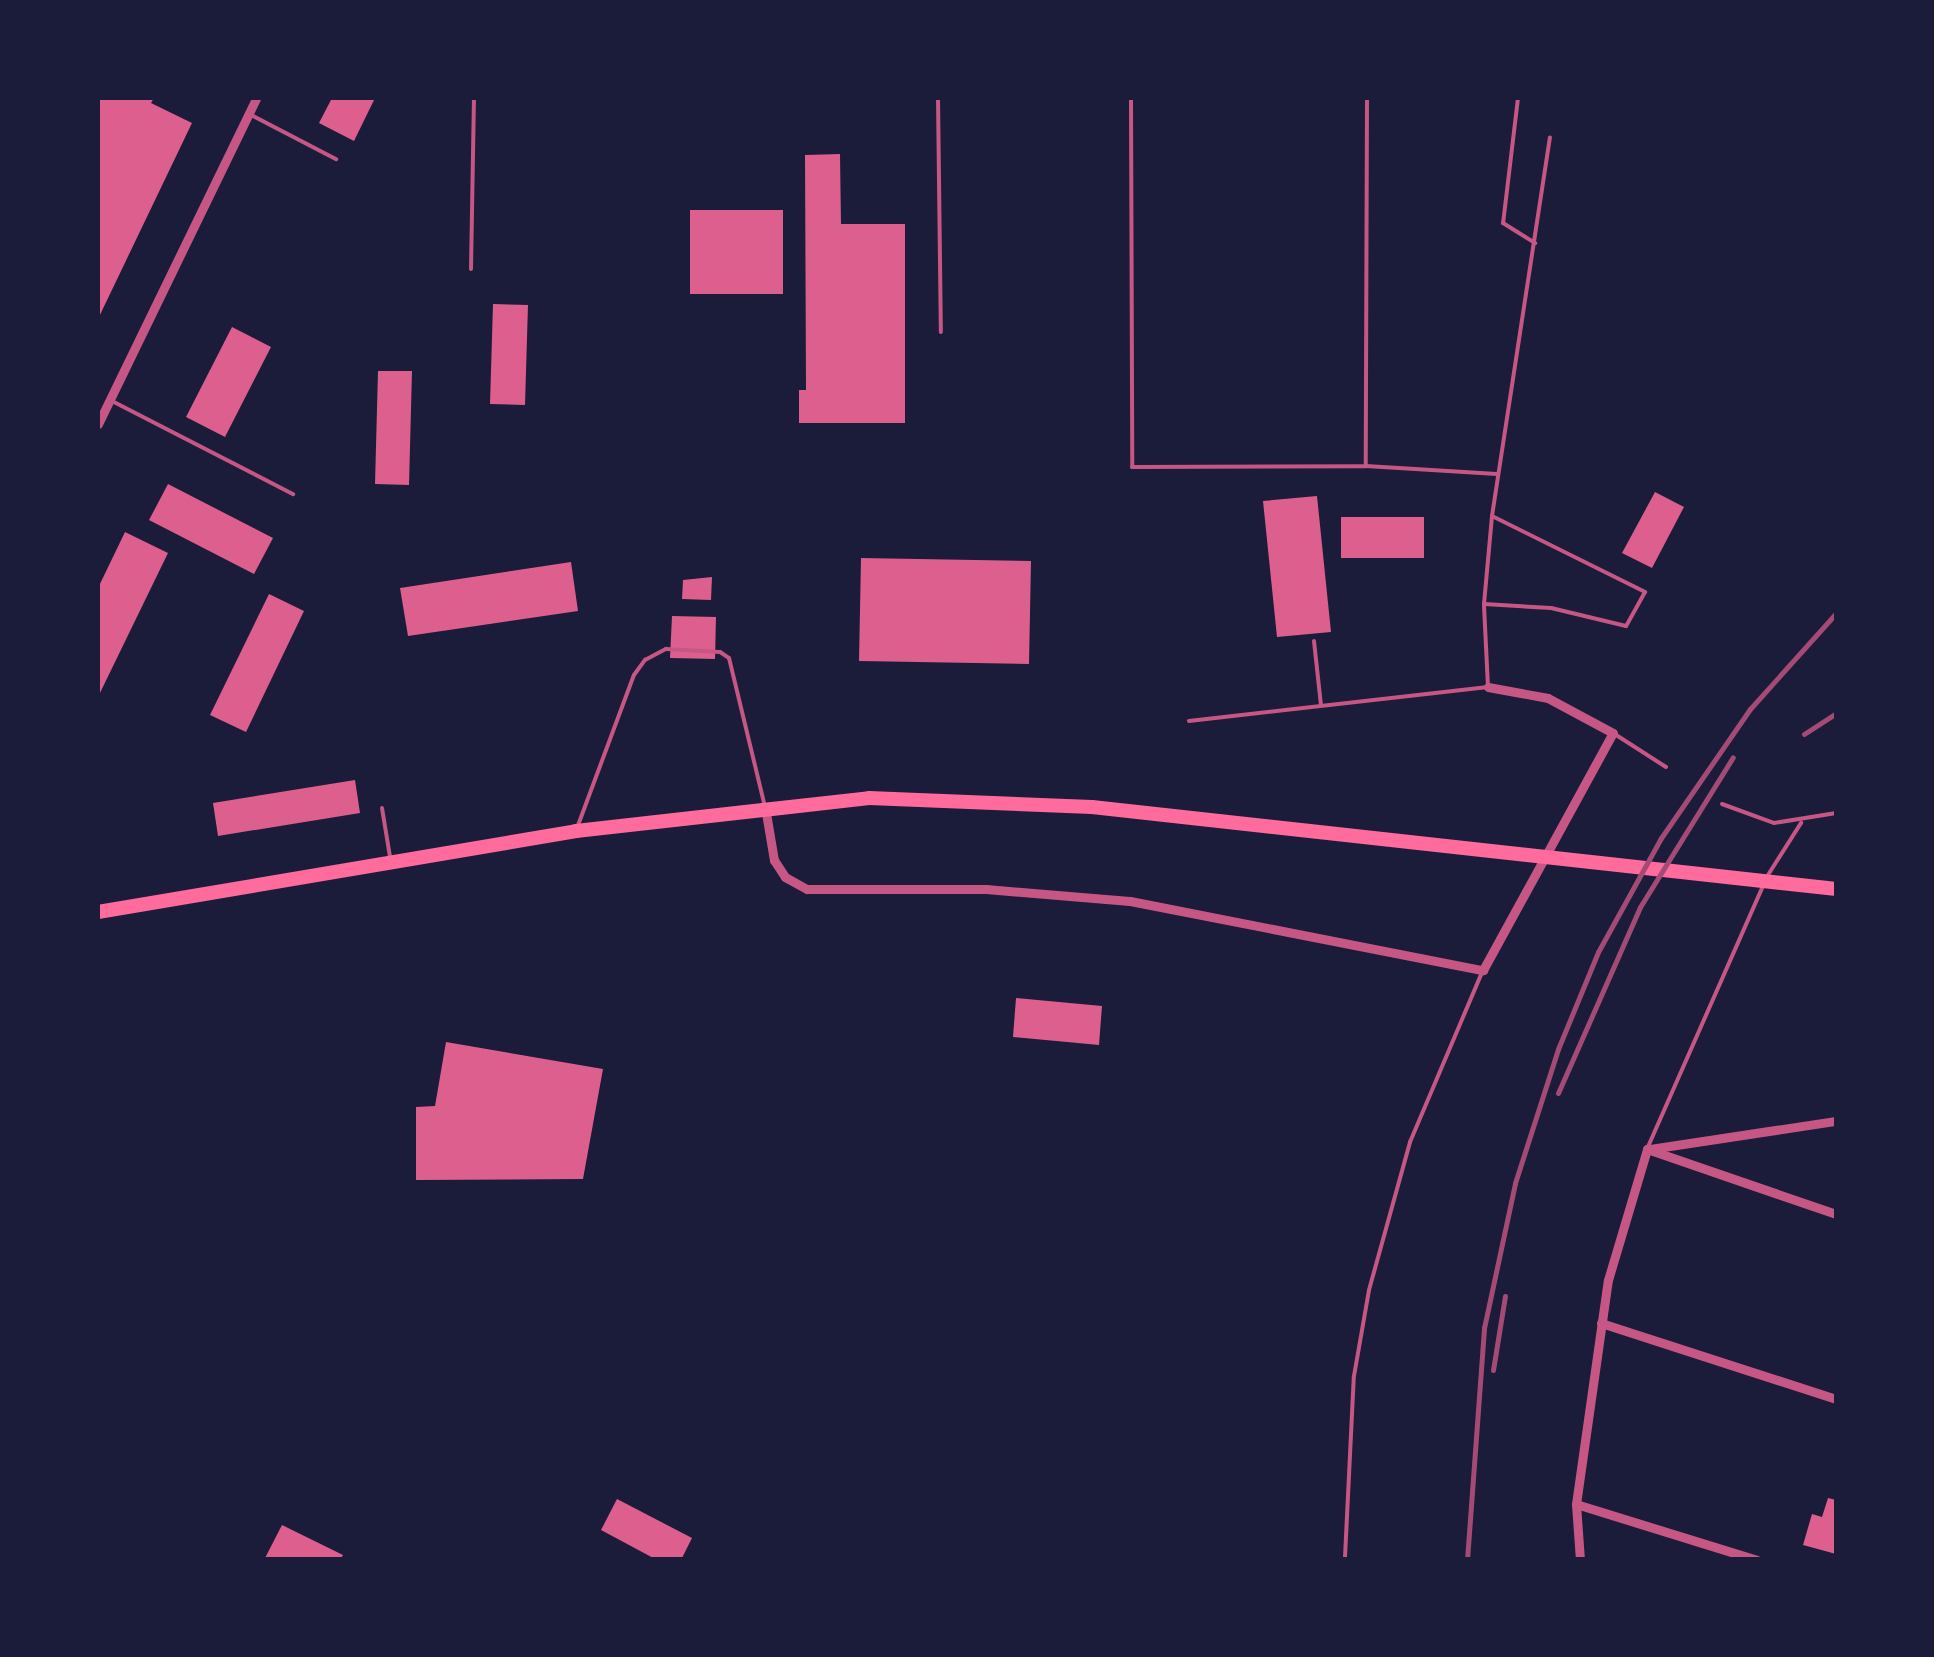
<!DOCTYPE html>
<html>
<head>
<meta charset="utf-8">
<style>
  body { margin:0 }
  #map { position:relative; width:1934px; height:1657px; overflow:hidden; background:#1b1b3a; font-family:"Golos Text",sans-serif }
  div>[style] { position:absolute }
  .building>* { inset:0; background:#dd5f8e }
  .service>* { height:4px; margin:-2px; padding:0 2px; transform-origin:2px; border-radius:2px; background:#c65784 }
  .minor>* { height:9px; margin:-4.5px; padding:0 4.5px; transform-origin:4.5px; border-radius:4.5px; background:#c65784 }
  .primary>* { height:14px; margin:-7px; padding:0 7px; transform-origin:7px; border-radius:7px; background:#ff6b9d }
  .rail>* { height:5px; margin:-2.5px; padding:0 2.5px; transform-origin:2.5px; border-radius:2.5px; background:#a44b75 }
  span { translate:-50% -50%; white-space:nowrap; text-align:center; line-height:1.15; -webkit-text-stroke:8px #1b1b3a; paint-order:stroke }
  .frame { position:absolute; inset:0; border:100px solid #1b1b3a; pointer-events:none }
</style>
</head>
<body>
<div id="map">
  <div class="building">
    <i style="clip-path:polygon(98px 98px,154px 98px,151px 103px,192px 123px,98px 319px)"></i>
    <i style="clip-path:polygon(332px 98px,375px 98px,354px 141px,319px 123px)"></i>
    <i style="clip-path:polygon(840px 154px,841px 224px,905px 224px,905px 423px,799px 423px,799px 390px,806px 390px,805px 155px)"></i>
    <i style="clip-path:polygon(690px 210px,783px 210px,783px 294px,690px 294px)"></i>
    <i style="clip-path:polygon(493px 304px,528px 305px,525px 405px,490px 404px)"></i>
    <i style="clip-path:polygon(232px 327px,271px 347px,225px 437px,186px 417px)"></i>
    <i style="clip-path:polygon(378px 371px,412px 371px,409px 485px,375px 484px)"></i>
    <i style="clip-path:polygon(168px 484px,273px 538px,254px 574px,149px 520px)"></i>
    <i style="clip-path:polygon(1655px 492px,1684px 507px,1652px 568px,1622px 553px)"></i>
    <i style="clip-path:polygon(1317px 496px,1331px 632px,1277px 637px,1263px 501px)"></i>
    <i style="clip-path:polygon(1341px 517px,1424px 517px,1424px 558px,1341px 558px)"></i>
    <i style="clip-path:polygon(125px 532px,168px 553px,98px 697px,98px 588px)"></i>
    <i style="clip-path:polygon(861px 558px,1031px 561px,1029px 664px,859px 661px)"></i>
    <i style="clip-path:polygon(571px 562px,578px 611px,408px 636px,400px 588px)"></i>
    <i style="clip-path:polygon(712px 577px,711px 600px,682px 599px,683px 580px)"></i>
    <i style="clip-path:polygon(269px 594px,304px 611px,246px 732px,210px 715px)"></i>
    <i style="clip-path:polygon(672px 616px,716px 617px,715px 659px,670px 658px)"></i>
    <i style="clip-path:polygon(355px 780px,360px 813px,218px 836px,213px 803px)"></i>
    <i style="clip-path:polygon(1016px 998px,1102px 1006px,1099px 1045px,1013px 1037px)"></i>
    <i style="clip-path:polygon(446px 1042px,603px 1069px,583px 1179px,416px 1180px,416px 1107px,435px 1106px)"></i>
    <i style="clip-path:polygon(1828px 1498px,1836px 1500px,1836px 1554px,1803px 1545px,1812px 1514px,1822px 1517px)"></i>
    <i style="clip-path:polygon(617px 1499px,692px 1538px,681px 1560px,657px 1560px,601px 1530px)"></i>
    <i style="clip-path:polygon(282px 1525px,343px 1555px,340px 1560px,264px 1560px)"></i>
  </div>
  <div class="service">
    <i style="left:938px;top:98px;width:234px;rotate:89.3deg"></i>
    <i style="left:1131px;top:98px;width:369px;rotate:89.8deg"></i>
    <i style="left:1132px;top:467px;width:234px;rotate:-0.2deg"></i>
    <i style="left:1367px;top:98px;width:368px;rotate:90.2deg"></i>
    <i style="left:1366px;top:466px;width:131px;rotate:3.5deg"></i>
    <i style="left:1518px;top:98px;width:126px;rotate:96.8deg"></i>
    <i style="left:1503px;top:223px;width:38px;rotate:32deg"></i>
    <i style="left:251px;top:115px;width:96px;rotate:27.4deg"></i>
    <i style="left:471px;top:269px;width:171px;rotate:-89deg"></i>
    <i style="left:110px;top:400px;width:206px;rotate:27.2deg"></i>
    <i style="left:1492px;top:516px;width:383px;rotate:-81.3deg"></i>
    <i style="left:1314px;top:641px;width:64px;rotate:83.8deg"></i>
    <i style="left:1189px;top:721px;width:301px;rotate:-6.5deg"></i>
    <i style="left:1488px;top:687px;width:83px;rotate:-92.8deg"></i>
    <i style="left:1484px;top:604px;width:88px;rotate:-84.8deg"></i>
    <i style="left:1492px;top:516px;width:171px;rotate:26.4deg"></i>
    <i style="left:1645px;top:592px;width:39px;rotate:119deg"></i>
    <i style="left:1626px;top:626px;width:77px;rotate:-166.5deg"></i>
    <i style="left:1551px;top:608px;width:67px;rotate:-176.6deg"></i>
    <i style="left:1613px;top:733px;width:63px;rotate:32.7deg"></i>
    <i style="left:1722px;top:804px;width:55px;rotate:20.1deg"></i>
    <i style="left:1774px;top:823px;width:63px;rotate:-9.2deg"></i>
    <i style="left:382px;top:808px;width:50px;rotate:80.7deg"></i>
    <i style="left:577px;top:828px;width:163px;rotate:-69.6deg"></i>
    <i style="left:634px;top:675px;width:19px;rotate:-54deg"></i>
    <i style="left:645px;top:660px;width:24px;rotate:-28deg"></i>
    <i style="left:666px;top:649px;width:54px;rotate:3.2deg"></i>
    <i style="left:720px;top:652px;width:11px;rotate:34deg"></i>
    <i style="left:729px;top:658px;width:153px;rotate:76.4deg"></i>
    <i style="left:1768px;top:875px;width:62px;rotate:-57.6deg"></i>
    <i style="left:1647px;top:1149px;width:290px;rotate:-66.2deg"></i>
    <i style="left:1345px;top:1557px;width:181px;rotate:-87.2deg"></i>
    <i style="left:1354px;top:1376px;width:87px;rotate:-80.1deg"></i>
    <i style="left:1369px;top:1290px;width:154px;rotate:-74.5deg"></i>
    <i style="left:1410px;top:1142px;width:187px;rotate:-67deg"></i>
  </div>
  <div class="minor">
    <i style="left:98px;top:424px;width:362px;rotate:-64.1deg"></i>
    <i style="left:765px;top:807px;width:54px;rotate:80.4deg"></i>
    <i style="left:774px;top:860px;width:20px;rotate:57deg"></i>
    <i style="left:785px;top:877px;width:25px;rotate:29deg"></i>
    <i style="left:807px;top:889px;width:179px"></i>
    <i style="left:986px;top:889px;width:144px;rotate:4.8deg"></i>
    <i style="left:1130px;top:901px;width:360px;rotate:11.1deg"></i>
    <i style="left:1483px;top:970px;width:270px;rotate:-61.3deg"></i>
    <i style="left:1613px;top:733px;width:74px;rotate:-151.7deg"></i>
    <i style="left:1548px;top:698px;width:61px;rotate:-169.6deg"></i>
    <i style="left:1647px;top:1149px;width:200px;rotate:19deg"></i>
    <i style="left:1650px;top:1149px;width:188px;rotate:-8.6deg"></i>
    <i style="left:1601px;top:1323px;width:247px;rotate:17.9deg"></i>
    <i style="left:1576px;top:1504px;width:226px;rotate:-81.9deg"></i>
    <i style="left:1608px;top:1280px;width:137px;rotate:-73.4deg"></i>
    <i style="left:1580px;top:1560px;width:56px;rotate:-94.1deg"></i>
    <i style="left:1576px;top:1504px;width:189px;rotate:17.2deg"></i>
  </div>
  <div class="primary">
    <i style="left:98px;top:912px;width:485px;rotate:-9.6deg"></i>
    <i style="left:576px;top:831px;width:295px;rotate:-6.4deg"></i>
    <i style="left:869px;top:798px;width:223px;rotate:2.3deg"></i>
    <i style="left:1092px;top:807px;width:749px;rotate:6.29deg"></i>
  </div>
  <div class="rail">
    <i style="left:1804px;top:734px;width:38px;rotate:-33deg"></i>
    <i style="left:1558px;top:1093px;width:203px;rotate:-66.2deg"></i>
    <i style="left:1640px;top:907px;width:176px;rotate:-58.2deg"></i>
    <i style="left:1493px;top:1370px;width:75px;rotate:-80.8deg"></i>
    <i style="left:1467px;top:1560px;width:233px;rotate:-85.8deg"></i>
    <i style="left:1484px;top:1328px;width:148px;rotate:-77.9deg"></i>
    <i style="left:1515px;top:1183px;width:141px;rotate:-72.2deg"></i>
    <i style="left:1558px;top:1049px;width:105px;rotate:-67.6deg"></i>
    <i style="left:1598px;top:952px;width:130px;rotate:-61.1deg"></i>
    <i style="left:1661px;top:838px;width:157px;rotate:-55.4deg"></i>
    <i style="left:1750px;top:709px;width:129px;rotate:-48.1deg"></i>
  </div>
  <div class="frame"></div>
</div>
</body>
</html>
